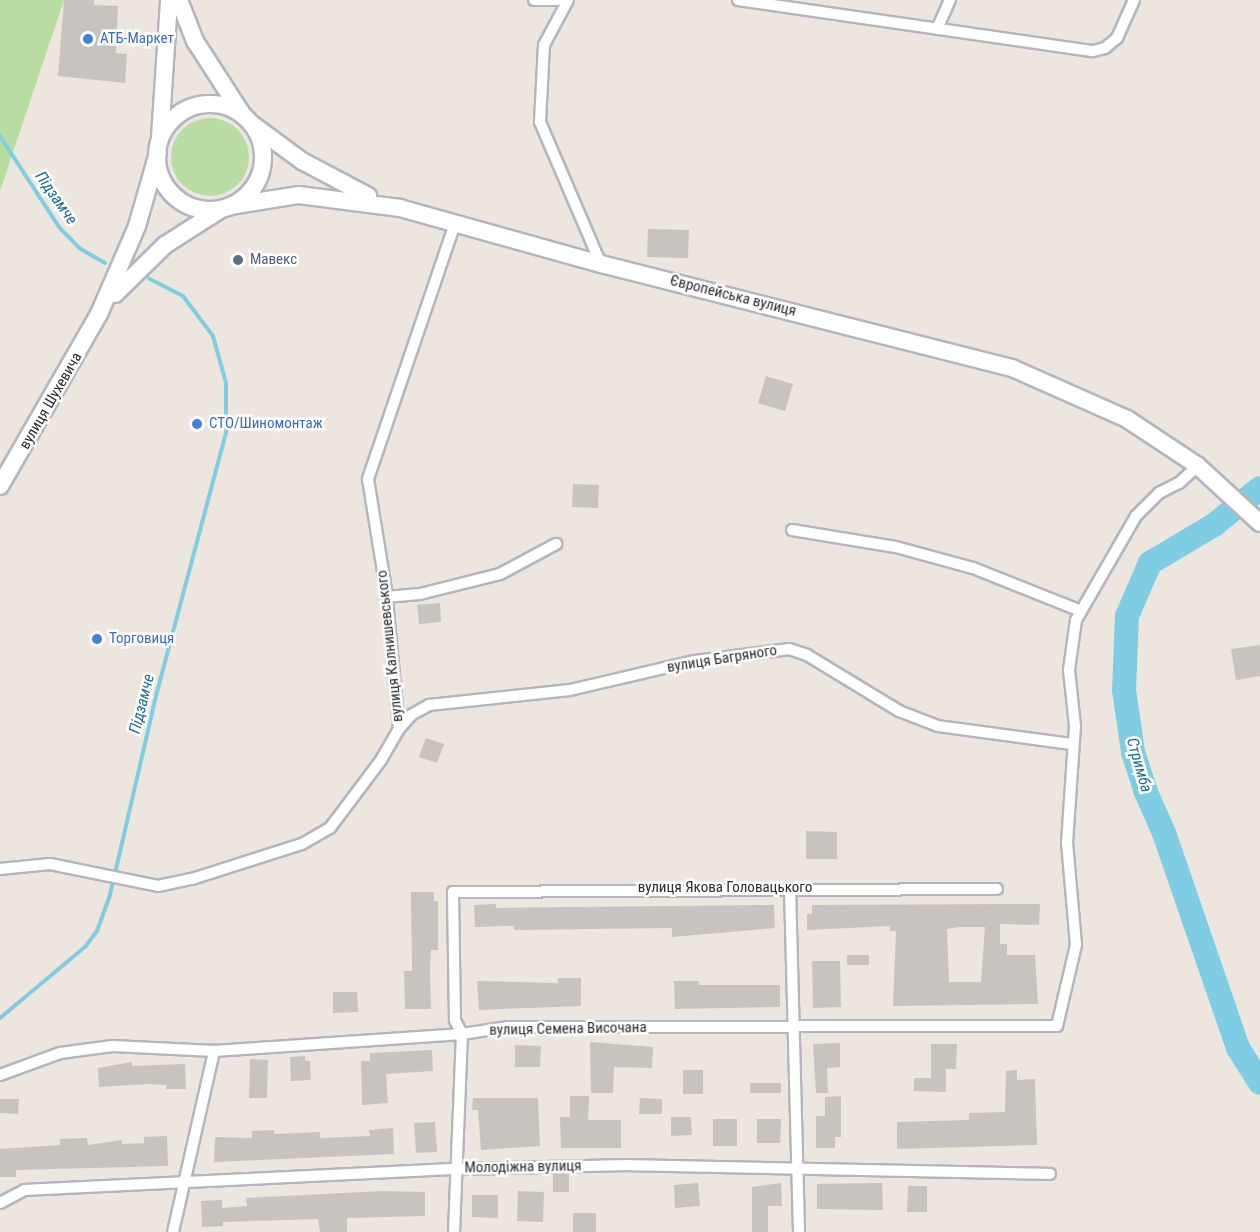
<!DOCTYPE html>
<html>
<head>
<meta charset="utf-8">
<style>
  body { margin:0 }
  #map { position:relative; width:1260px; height:1232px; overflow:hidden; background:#ece6df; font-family:"Roboto Condensed",sans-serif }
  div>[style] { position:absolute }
  .green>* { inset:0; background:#b9dca2 }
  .round { border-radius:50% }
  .stream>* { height:4px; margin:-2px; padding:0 2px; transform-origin:2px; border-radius:2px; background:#7ecde2 }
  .river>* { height:24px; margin:-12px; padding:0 12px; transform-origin:12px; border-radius:12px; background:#7ecde2 }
  .building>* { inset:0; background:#c7c3bf }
  .roads { filter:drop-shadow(2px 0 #b3b6be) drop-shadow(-2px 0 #b3b6be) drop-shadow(0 2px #b3b6be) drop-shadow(0 -2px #b3b6be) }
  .street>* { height:10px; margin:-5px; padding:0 5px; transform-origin:5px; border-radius:5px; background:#fff }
  .secondary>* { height:16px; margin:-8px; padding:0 8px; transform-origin:8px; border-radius:8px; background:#fff }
  .secondary>.ring { margin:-8px; padding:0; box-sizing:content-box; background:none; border:16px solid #fff; border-radius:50% }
  .dots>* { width:16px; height:16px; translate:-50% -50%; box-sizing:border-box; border:3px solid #fff; border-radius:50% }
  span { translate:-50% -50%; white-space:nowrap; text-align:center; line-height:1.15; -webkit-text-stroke:5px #fff; paint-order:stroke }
  .shop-label { font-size:15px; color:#366cbe }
  .left { translate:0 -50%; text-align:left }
  .service-label { font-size:15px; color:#4e5e75 }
  .street-label { font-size:15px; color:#2c2c2c }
  .water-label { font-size:16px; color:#1c6d8f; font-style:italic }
</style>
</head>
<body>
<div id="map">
  <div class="green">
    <i style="clip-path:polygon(0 0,64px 0,0 191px)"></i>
    <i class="round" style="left:171px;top:118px;width:78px;height:78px"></i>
  </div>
  <div class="stream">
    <i style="left:0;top:136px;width:108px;rotate:57deg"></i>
    <i style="left:59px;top:227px;width:29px;rotate:46deg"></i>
    <i style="left:79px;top:248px;width:30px;rotate:30deg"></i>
    <i style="left:0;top:1018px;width:111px;rotate:-39.9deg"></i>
    <i style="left:85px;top:947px;width:20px;rotate:-53deg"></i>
    <i style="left:97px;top:931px;width:38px;rotate:-70deg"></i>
    <i style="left:110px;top:895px;width:208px;rotate:-77deg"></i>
    <i style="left:157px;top:692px;width:268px;rotate:-75.1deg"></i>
    <i style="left:226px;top:433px;width:50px;rotate:-90deg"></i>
    <i style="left:226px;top:383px;width:49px;rotate:-105.5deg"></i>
    <i style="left:213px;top:336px;width:50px;rotate:-126.9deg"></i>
    <i style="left:183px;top:296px;width:38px;rotate:-153deg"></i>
  </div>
  <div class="river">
    <i style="left:1260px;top:488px;width:59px;rotate:141.2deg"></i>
    <i style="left:1214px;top:525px;width:74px;rotate:149.3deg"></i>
    <i style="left:1150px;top:563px;width:58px;rotate:113.5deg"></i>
    <i style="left:1127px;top:616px;width:74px;rotate:92.3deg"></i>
    <i style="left:1124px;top:690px;width:63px;rotate:81.7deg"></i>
    <i style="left:1133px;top:752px;width:40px;rotate:72deg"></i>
    <i style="left:1145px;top:790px;width:47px;rotate:66.2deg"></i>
    <i style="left:1164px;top:833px;width:227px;rotate:71deg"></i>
    <i style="left:1238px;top:1048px;width:41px;rotate:57.8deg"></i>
  </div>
  <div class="building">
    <i style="clip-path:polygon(64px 0,94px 0,94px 5px,118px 6px,116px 53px,127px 54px,125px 83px,58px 76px)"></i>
    <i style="clip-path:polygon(648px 229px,689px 230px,688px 258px,647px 257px)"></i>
    <i style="clip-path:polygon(766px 376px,793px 384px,785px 411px,758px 403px)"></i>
    <i style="clip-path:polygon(573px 484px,599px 485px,598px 508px,572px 507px)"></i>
    <i style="clip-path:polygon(440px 603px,441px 622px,419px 624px,417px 605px)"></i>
    <i style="clip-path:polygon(1260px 645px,1260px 676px,1236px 680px,1231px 649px)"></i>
    <i style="clip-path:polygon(426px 738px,444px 744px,437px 763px,419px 757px)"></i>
    <i style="clip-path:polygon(806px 831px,837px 832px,837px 859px,806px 859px)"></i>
    <i style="clip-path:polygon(411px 892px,434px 892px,434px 901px,438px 901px,438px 950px,431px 950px,430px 969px,431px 1009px,405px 1009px,404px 971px,412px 971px)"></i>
    <i style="clip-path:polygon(496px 904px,496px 908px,774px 905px,775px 928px,672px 937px,672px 928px,514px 930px,514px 926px,475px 927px,474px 905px)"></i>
    <i style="clip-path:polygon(evenodd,1040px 904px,1039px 925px,1000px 924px,1000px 944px,1007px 944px,1007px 955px,1035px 955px,1038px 1004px,893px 1006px,896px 931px,890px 931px,890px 926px,807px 930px,807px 914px,812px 914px,812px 905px,1040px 904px,959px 927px,985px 927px,981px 982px,949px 982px,947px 929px,959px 927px)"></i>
    <i style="clip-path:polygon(847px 955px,869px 955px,869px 965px,847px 965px)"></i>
    <i style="clip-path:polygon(812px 961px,840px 961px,841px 1007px,813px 1008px)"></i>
    <i style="clip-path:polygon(558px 978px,581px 978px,581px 1006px,479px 1010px,477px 981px,558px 983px)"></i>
    <i style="clip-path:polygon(674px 981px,699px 981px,699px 985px,780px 985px,780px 1007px,675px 1009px)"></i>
    <i style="clip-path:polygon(333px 992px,357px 992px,358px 1012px,333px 1013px)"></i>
    <i style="clip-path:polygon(590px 1042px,653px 1047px,652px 1068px,614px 1067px,613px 1093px,591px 1093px)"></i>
    <i style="clip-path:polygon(840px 1043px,840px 1067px,827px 1068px,828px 1093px,816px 1093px,813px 1044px)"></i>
    <i style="clip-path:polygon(931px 1044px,957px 1044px,956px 1069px,946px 1069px,946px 1092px,914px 1091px,914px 1078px,931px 1078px)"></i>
    <i style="clip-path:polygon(515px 1045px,541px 1046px,540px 1067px,515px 1067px)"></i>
    <i style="clip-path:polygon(432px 1050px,433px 1071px,386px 1074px,388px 1103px,362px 1105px,361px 1061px,370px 1061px,370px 1053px)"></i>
    <i style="clip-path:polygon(305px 1056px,305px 1061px,310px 1061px,311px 1080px,291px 1081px,290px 1057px)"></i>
    <i style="clip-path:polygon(250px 1059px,268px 1060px,267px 1098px,249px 1098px)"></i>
    <i style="clip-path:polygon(132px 1062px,132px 1066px,185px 1064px,186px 1089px,166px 1089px,166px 1085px,148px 1084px,99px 1087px,98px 1068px)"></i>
    <i style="clip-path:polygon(683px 1070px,703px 1070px,703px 1094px,683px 1094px)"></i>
    <i style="clip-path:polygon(1017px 1070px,1017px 1080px,1035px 1079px,1037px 1145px,897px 1149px,897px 1122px,969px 1120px,969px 1113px,1005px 1112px,1006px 1071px)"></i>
    <i style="clip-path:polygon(750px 1083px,781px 1083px,781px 1093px,750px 1093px)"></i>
    <i style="clip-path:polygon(570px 1096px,589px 1096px,588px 1120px,621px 1120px,621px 1148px,561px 1148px,560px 1117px,570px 1117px)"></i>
    <i style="clip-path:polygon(841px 1096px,841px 1137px,835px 1137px,835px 1148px,816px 1148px,816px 1116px,825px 1116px,825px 1097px)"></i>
    <i style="clip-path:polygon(473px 1098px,538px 1098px,540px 1146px,481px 1150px,478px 1110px,472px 1110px)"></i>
    <i style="clip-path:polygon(640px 1098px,662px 1099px,662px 1114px,639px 1114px)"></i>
    <i style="clip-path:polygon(0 1099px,19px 1099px,18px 1114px,0 1113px)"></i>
    <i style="clip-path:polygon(671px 1117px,691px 1117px,692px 1135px,671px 1136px)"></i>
    <i style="clip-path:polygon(713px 1119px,737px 1119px,737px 1146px,713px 1146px)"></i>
    <i style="clip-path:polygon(757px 1119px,781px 1119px,780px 1143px,757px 1143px)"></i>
    <i style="clip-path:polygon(435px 1122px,437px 1152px,416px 1153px,414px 1123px)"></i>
    <i style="clip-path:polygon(393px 1128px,394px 1154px,214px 1162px,215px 1137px,252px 1138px,252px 1131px,274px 1130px,274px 1134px,320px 1132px,320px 1138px,370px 1136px,369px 1130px)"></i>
    <i style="clip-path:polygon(167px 1136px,168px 1166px,16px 1170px,16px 1177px,0 1177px,0 1149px,60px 1145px,60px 1139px,87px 1138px,88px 1145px,122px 1140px,122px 1144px,144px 1143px,144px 1137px)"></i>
    <i style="clip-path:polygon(553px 1174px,569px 1174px,569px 1192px,553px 1192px)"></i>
    <i style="clip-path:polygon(698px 1183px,700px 1206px,675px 1208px,674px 1185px)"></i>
    <i style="clip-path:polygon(781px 1183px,782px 1206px,768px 1206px,768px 1232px,752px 1232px,752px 1187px)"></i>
    <i style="clip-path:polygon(882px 1183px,883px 1210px,817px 1209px,817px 1184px)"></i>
    <i style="clip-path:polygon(908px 1186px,927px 1186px,927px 1212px,907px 1212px)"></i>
    <i style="clip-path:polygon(382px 1191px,425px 1192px,425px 1216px,347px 1218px,347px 1232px,320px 1232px,318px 1219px,223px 1222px,223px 1226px,202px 1227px,201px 1201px,222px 1200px,222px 1208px,247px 1206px,246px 1198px)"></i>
    <i style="clip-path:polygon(518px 1191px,544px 1192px,543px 1222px,517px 1221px)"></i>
    <i style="clip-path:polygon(472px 1195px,498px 1195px,498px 1218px,472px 1217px)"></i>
    <i style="clip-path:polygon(573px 1213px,596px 1213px,596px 1232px,573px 1232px)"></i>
  </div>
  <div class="roads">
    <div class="street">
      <i style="left:534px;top:0;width:24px"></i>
      <i style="left:568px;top:0;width:51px;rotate:118.1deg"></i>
      <i style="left:544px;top:45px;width:77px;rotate:93deg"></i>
      <i style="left:540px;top:122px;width:155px;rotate:66.8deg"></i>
      <i style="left:738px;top:0;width:359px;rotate:8.2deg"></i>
      <i style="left:1093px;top:51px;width:12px;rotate:-14deg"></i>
      <i style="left:1105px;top:48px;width:16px;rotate:-40deg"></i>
      <i style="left:1117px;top:38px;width:42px;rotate:-65.9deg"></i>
      <i style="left:937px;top:29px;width:32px;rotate:-66deg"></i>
      <i style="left:792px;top:530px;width:105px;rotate:9.3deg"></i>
      <i style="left:896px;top:547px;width:80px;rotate:15.3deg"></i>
      <i style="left:973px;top:568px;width:116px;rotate:21.7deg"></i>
      <i style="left:386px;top:597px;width:34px;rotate:-5deg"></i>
      <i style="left:420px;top:594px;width:82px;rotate:-14deg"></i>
      <i style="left:500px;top:574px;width:64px;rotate:-28.2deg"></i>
      <i style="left:399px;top:729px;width:18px;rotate:-49deg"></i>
      <i style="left:411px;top:715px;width:21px;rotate:-29deg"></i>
      <i style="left:429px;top:705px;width:142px;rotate:-6.1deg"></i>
      <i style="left:570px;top:690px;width:128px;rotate:-13.1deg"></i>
      <i style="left:695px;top:661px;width:95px;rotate:-7.3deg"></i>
      <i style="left:789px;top:649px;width:19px;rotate:18deg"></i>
      <i style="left:807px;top:655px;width:108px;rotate:31.3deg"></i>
      <i style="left:899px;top:711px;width:42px;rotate:21deg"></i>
      <i style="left:938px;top:726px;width:135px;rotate:7.7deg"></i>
      <i style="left:0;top:869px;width:50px;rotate:-5.7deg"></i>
      <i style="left:50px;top:864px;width:110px;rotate:11.5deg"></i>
      <i style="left:158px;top:886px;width:35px;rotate:-12deg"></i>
      <i style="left:192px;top:879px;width:115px;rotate:-17.7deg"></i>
      <i style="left:302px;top:844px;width:32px;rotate:-30deg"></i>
      <i style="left:330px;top:828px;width:85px;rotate:-53.1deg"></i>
      <i style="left:381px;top:760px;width:36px;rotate:-60deg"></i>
      <i style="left:399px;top:729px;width:140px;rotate:-95.3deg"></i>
      <i style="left:386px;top:590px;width:112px;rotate:-99.2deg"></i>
      <i style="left:368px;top:479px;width:269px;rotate:-71.2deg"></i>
      <i style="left:790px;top:888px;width:344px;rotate:88.5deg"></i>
      <i style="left:0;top:1075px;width:64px;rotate:-20.1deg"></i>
      <i style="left:60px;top:1053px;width:53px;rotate:-7.5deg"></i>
      <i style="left:113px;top:1046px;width:101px;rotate:2.8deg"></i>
      <i style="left:0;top:1203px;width:27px;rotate:-28deg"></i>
      <i style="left:24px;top:1190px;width:434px;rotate:-2.8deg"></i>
      <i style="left:457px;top:1169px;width:171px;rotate:-1.3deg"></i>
      <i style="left:628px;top:1165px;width:422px;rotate:1.2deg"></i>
      <i style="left:173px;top:1232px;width:186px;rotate:-77.2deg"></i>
      <i style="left:214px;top:1051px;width:249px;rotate:-3.9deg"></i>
      <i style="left:462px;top:1034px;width:47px;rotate:-8.7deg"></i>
      <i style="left:508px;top:1027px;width:549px;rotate:-0.1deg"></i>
      <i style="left:1057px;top:1026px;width:83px;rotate:-76.8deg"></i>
      <i style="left:1076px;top:945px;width:102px;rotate:-95deg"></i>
      <i style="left:1067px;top:843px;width:117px;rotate:-86.1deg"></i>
      <i style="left:1075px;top:726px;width:56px;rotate:-96.1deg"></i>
      <i style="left:1069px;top:670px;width:50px;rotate:-82deg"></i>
      <i style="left:1076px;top:620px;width:120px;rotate:-60deg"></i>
      <i style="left:1136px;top:516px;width:33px;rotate:-45deg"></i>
      <i style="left:1159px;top:493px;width:22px;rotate:-27deg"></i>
      <i style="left:1179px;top:483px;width:25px;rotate:-42deg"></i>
      <i style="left:454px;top:1232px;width:198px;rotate:-87.7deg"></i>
      <i style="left:462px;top:1034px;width:16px;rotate:-117deg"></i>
      <i style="left:455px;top:1020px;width:128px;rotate:-90.9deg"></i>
      <i style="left:453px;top:892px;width:544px;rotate:-0.32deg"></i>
    </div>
    <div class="secondary">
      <i style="left:179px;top:0;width:44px;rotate:68.7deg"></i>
      <i style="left:195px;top:41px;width:87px;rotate:57.2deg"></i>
      <i class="ring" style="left:157px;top:104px;width:90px;height:90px"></i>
      <i style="left:253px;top:125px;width:61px;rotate:36.3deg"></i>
      <i style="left:302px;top:161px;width:75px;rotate:27.9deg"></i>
      <i style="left:160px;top:137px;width:137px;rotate:-86.2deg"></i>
      <i style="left:230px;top:206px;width:70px;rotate:-9.1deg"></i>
      <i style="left:299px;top:195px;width:102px;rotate:7.3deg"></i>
      <i style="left:400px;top:208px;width:209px;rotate:15.6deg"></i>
      <i style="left:601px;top:264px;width:424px;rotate:14.2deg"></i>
      <i style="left:1012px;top:368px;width:126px;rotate:23.9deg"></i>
      <i style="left:1127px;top:419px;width:85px;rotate:33.5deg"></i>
      <i style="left:1198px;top:466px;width:84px;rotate:42.6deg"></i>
      <i style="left:115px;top:294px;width:70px;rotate:-44.4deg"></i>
      <i style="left:165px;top:245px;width:65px;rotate:-32.5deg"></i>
      <i style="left:0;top:486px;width:198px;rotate:-60.1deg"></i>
      <i style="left:99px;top:314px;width:96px;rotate:-66.6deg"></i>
      <i style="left:137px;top:226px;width:76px;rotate:-74deg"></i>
    </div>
  </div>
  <div class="dots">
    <i style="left:88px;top:39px;background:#3f7fe0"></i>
    <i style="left:238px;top:260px;background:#5c6f8a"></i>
    <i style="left:197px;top:424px;background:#3f7fe0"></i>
    <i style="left:97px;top:639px;background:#3f7fe0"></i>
  </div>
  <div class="shop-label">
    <span class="left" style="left:100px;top:39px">АТБ-Маркет</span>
    <span class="left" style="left:209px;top:424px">СТО/Шиномонтаж</span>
    <span class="left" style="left:109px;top:639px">Торговиця</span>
  </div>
  <div class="service-label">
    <span class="left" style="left:250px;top:260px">Мавекс</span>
  </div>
  <div class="street-label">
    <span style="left:733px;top:296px;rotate:14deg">Європейська вулиця</span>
    <span style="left:51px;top:401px;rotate:-60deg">вулиця Шухевича</span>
    <span style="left:390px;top:646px;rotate:-96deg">вулиця Калнишевського</span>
    <span style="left:722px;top:659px;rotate:-9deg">вулиця Багряного</span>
    <span style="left:725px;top:888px">вулиця Якова Головацького</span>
    <span style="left:568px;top:1029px;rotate:-1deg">вулиця Семена Височана</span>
    <span style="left:523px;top:1167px;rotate:-1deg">Молодіжна вулиця</span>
  </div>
  <div class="water-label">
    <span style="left:56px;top:198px;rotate:55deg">Підзамче</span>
    <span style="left:142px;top:704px;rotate:-76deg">Підзамче</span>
    <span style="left:1139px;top:765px;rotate:74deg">Стримба</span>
  </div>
</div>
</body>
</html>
